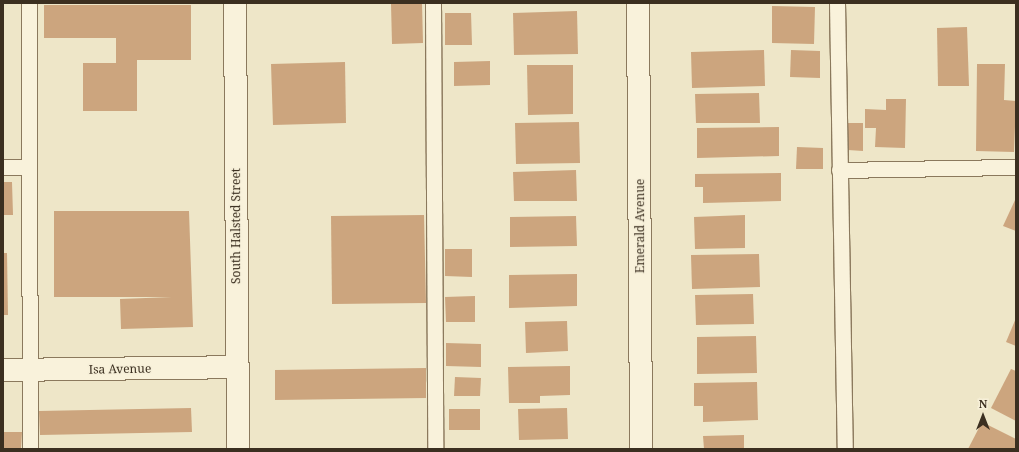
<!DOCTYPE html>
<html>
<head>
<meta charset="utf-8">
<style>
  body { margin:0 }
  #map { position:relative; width:1019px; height:452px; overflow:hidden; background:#eee6c8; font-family:"Noto Serif",serif }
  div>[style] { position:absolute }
  .building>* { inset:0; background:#cca57e }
  .roads { filter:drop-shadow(1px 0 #8b795d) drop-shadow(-1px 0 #8b795d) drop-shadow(0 1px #8b795d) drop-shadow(0 -1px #8b795d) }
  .service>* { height:15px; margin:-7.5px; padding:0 7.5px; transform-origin:7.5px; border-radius:7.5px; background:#f9f2db }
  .minor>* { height:22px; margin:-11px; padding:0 11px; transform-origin:11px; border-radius:11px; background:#f9f2db }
  .tertiary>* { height:22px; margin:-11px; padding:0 11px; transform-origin:11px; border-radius:11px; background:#f9f2db }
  span { translate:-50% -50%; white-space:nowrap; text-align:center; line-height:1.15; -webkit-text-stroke:3px #f6efd8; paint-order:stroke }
  .street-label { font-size:12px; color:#3b2f20 }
  .frame { position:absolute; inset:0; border:4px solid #3b2f20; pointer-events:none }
  .north { position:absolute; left:963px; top:396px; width:40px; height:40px; -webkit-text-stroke:3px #f6efd8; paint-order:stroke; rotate:0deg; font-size:11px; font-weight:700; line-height:16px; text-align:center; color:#3b2f20 }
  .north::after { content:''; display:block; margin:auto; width:14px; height:18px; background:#3b2f20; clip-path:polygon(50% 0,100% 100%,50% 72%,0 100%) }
</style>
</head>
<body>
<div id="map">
  <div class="building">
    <i style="clip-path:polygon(422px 3px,423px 43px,392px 44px,391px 4px)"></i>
    <i style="clip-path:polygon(44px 5px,191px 5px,191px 60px,137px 60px,137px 111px,83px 111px,83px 63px,116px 63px,116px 38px,44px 38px)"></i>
    <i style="clip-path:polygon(772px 6px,815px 7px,814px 44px,772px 43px)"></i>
    <i style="clip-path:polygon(577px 11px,578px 54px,514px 55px,513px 13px)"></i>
    <i style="clip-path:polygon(445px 13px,471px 13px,472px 45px,445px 45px)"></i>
    <i style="clip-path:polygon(967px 27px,969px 86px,938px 86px,937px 28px)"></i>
    <i style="clip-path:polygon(764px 50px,765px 86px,692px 88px,691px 52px)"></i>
    <i style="clip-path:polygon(791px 50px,820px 51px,820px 78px,790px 77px)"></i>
    <i style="clip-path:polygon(490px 61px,490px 85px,454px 86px,454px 62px)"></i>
    <i style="clip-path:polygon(345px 62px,346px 123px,273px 125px,271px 64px)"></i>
    <i style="clip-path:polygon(977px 64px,1005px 64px,1004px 100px,1016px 101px,1014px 152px,976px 151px)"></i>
    <i style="clip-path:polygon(527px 65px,573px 65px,573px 114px,528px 115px)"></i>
    <i style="clip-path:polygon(759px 93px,760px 123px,696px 123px,695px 94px)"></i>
    <i style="clip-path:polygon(886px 99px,906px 99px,905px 148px,875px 147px,876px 128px,865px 128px,865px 109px,886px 110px)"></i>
    <i style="clip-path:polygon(579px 122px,580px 163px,516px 164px,515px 123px)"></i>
    <i style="clip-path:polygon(848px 123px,863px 123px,863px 151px,848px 150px)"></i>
    <i style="clip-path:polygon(779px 127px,779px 156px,697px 158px,697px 128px)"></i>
    <i style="clip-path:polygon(797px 147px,823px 148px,823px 169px,796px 169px)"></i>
    <i style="clip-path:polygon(576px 170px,577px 201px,514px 201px,513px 172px)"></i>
    <i style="clip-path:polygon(781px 173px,781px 201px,703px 203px,703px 187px,695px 187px,695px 174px)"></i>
    <i style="clip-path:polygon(3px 182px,12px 182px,13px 215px,3px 215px)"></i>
    <i style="clip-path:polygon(1015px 200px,1016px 201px,1016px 231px,1003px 226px)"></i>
    <i style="clip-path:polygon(54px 211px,189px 211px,193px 327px,121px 329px,120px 299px,172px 297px,54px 297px)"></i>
    <i style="clip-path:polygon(424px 215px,426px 303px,332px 304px,331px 216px)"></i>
    <i style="clip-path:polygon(745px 215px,745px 248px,695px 249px,694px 217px)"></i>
    <i style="clip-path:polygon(576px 216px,577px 246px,510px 247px,510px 217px)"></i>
    <i style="clip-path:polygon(445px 249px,472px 249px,472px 277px,445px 276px)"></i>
    <i style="clip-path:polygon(3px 253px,7px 253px,8px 315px,3px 315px)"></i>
    <i style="clip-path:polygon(759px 254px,760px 287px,692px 289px,691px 255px)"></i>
    <i style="clip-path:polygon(577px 274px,577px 306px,509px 308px,509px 275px)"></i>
    <i style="clip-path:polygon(753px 294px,754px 324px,696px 325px,695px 295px)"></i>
    <i style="clip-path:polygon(475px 296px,475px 322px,446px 322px,445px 297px)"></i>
    <i style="clip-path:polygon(1016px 318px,1016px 346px,1006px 342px)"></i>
    <i style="clip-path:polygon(567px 321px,568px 351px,526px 353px,525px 322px)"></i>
    <i style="clip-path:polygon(756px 336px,757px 373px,697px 374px,697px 337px)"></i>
    <i style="clip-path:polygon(446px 343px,481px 344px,481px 367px,446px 366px)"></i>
    <i style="clip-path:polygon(570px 366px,570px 395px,540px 396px,540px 403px,509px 403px,508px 367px)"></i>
    <i style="clip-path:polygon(426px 368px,426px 398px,275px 400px,275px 370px)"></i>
    <i style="clip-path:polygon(1011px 369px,1016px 371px,1016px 421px,991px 408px)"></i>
    <i style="clip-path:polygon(455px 377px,481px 378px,480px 396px,454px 396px)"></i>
    <i style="clip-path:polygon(757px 382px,758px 420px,703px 422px,703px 406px,694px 406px,694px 383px)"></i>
    <i style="clip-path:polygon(191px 408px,192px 432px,40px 435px,39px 411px)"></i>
    <i style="clip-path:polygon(567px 408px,568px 439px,519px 440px,518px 409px)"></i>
    <i style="clip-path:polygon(449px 409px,480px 409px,480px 430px,449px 430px)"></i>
    <i style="clip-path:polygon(982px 422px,1016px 439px,1016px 449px,968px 449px)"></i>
    <i style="clip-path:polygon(3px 432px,22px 432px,21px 449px,3px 449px)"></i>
    <i style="clip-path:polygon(744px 435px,744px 449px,704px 449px,703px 436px)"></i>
  </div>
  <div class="roads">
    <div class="service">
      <i style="left:29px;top:3px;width:446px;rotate:89.9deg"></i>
      <i style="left:433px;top:3px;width:446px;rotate:89.7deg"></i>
      <i style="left:837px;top:3px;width:446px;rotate:89deg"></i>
      <i style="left:3px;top:167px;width:25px"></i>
      <i style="left:839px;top:170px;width:177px;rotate:-1deg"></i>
    </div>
    <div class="minor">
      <i style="left:638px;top:3px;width:446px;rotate:89.6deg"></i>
      <i style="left:3px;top:370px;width:234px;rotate:-0.7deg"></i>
    </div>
    <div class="tertiary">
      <i style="left:235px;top:3px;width:446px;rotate:89.6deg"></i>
    </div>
  </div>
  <div class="street-label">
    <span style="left:236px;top:226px;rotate:-90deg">South Halsted Street</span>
    <span style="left:640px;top:226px;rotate:-90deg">Emerald Avenue</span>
    <span style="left:120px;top:369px;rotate:-1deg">Isa Avenue</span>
  </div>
  <div class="frame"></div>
  <div class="north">N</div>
</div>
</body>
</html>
